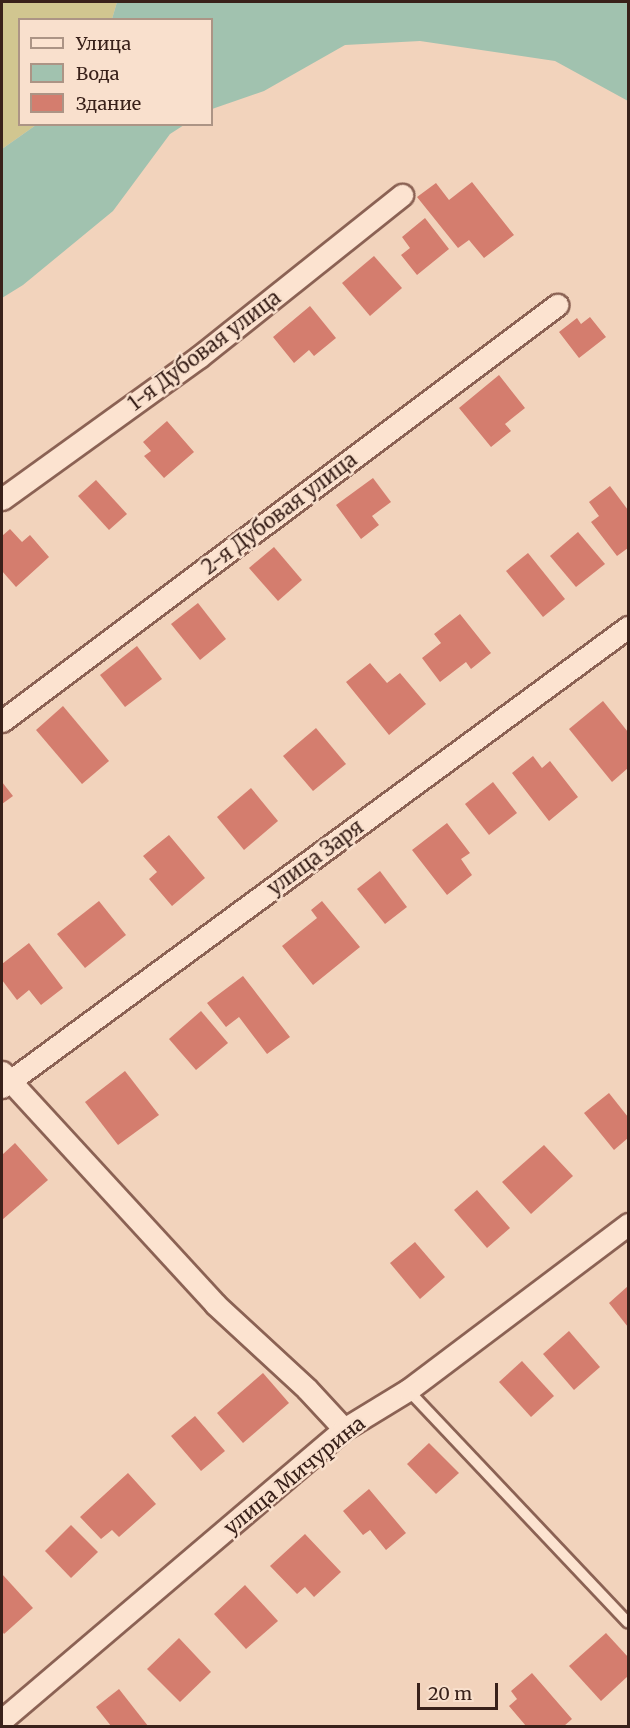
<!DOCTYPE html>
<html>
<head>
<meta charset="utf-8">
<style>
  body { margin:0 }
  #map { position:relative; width:630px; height:1728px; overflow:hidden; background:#f2d3bc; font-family:Merriweather,serif }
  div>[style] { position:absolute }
  .green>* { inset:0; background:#d1c690 }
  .water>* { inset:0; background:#a1c2af }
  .building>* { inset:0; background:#d47d6e }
  .roads { filter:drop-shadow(2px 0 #8b6254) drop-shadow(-2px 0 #8b6254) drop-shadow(0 2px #8b6254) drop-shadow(0 -2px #8b6254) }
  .lane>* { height:10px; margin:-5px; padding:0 5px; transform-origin:5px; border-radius:5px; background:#fce3d0 }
  .street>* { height:21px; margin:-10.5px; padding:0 10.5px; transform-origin:10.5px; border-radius:10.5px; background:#fce3d0 }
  span { translate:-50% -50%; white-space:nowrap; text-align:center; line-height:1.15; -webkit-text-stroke:5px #f9e0cd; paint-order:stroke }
  .street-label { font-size:20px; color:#39211a }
  .frame { position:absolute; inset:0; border:3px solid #39211a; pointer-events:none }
  .legend { position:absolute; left:18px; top:18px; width:195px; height:108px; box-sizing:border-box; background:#f9e0cd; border:2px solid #ac9485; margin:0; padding:8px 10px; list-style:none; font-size:18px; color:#39211a }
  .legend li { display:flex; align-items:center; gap:12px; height:30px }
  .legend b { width:30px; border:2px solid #ac9485 }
  .scale { position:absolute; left:417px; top:1683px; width:81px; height:27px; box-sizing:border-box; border:3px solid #39211a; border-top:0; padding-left:8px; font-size:18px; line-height:21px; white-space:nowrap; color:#39211a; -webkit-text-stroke:4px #f9e0cd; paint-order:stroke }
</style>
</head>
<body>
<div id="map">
  <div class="green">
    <i style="clip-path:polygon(2px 2px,117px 2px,112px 19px,20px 20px,20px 124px,36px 125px,2px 149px)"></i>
  </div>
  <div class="water">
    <i style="clip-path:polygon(117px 2px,628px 2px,628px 101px,555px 61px,420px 41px,345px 45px,264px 91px,212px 109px,212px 20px,112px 19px)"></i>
    <i style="clip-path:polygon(36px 125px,184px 125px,170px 134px,113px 211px,23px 285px,2px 298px,2px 149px)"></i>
  </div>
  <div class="building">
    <i style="clip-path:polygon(472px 182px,514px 235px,484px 258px,469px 240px,458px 248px,417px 197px,436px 183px,449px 200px)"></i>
    <i style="clip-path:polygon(425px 218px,449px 249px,417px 275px,401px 255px,410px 248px,402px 237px)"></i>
    <i style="clip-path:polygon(374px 256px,402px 288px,370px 316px,342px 283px)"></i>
    <i style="clip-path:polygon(310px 306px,336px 338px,314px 356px,309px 350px,294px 363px,273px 337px)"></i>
    <i style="clip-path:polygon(590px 317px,606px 337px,579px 358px,559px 332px,577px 318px,581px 324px)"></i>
    <i style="clip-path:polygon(499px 375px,525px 408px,505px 424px,511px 431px,491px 447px,459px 408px)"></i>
    <i style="clip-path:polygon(167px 421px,194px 452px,164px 478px,144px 456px,151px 451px,143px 442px)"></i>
    <i style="clip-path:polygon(373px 478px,391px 502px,372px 516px,379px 525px,361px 539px,336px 505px)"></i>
    <i style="clip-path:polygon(96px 480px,127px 514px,109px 530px,78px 496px)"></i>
    <i style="clip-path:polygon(610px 486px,628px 510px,628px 548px,617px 556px,591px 522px,599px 516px,589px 502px)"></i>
    <i style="clip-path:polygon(10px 529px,22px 542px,30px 535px,49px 557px,16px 587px,2px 571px,2px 536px)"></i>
    <i style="clip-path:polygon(578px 532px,605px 564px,576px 587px,550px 556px)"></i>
    <i style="clip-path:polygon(274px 547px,302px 580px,278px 601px,249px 568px)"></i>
    <i style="clip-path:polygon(528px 553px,565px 599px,543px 617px,506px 571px)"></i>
    <i style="clip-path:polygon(198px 603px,226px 639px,200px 660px,171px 624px)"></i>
    <i style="clip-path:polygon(460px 614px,491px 653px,471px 669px,466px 662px,440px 682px,422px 658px,441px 643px,434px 634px)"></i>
    <i style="clip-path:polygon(137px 646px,162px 679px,125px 707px,100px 675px)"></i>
    <i style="clip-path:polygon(370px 663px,387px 683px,400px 673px,426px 704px,389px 735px,346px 682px)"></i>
    <i style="clip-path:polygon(603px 701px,628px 732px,628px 768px,612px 782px,569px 729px)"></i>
    <i style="clip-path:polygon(63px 706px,109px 761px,82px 784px,36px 730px)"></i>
    <i style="clip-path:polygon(316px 728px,346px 764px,313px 791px,283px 756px)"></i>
    <i style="clip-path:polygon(533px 756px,542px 768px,550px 761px,578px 797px,549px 821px,512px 773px)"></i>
    <i style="clip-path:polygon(2px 782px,13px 796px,2px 804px)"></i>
    <i style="clip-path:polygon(493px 782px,517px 813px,489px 835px,465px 804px)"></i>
    <i style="clip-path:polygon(251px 788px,278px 821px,244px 850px,217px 817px)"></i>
    <i style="clip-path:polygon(447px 823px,470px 853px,461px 859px,472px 875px,447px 895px,412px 850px)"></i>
    <i style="clip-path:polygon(169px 835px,205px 878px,172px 906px,149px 879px,157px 872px,143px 856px)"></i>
    <i style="clip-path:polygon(380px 871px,407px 907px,385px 924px,357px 889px)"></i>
    <i style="clip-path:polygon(99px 901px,126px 935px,85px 968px,57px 934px)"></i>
    <i style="clip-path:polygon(322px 901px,360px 947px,313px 985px,282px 946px,317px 918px,311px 910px)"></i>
    <i style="clip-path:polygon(29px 943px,63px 988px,41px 1005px,29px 990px,17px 1000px,2px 980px,2px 964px)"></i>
    <i style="clip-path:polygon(243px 976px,290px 1037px,267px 1054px,239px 1017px,226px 1027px,207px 1003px)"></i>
    <i style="clip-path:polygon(201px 1011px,228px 1043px,196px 1070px,169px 1039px)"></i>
    <i style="clip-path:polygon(125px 1071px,159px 1115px,118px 1145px,85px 1102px)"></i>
    <i style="clip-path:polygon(609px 1093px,628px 1117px,628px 1138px,614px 1150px,584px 1113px)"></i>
    <i style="clip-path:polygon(15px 1143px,48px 1180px,2px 1220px,2px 1155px)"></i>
    <i style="clip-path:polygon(544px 1145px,573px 1176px,531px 1214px,502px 1182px)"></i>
    <i style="clip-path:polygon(477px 1190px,510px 1228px,487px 1248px,454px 1210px)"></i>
    <i style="clip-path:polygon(415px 1242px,445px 1277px,420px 1299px,390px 1263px)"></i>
    <i style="clip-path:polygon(628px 1286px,628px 1327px,609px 1303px)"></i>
    <i style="clip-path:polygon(569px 1331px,600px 1367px,574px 1390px,543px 1354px)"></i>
    <i style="clip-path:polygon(522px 1361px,554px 1396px,531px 1417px,499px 1382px)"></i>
    <i style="clip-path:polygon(263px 1373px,289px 1403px,243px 1443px,217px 1413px)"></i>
    <i style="clip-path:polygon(195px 1416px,225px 1451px,201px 1471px,171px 1436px)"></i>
    <i style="clip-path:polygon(429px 1443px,459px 1473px,436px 1494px,407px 1464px)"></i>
    <i style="clip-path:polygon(128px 1473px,156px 1504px,119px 1537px,112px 1530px,101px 1539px,80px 1517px)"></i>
    <i style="clip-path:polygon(369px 1489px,406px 1533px,386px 1550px,370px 1530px,363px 1535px,343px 1511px)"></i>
    <i style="clip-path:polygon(71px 1525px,98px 1552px,71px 1578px,45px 1551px)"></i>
    <i style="clip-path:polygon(305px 1534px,341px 1572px,314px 1597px,305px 1587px,297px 1594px,270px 1566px)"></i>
    <i style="clip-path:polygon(2px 1574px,33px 1608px,4px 1634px,2px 1631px)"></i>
    <i style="clip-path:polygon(245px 1585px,278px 1621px,246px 1649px,214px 1614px)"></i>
    <i style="clip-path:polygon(606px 1633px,628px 1657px,628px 1676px,601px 1701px,569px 1666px)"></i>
    <i style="clip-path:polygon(179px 1638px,211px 1672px,180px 1702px,147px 1669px)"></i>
    <i style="clip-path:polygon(532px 1673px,572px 1719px,564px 1726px,526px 1726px,509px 1706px,517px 1699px,511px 1691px)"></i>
    <i style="clip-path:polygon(119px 1689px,148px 1726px,111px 1726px,96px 1707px)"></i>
  </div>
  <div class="roads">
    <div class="lane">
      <i style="left:408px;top:1390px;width:320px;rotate:46.6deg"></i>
    </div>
    <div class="street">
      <i style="left:2px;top:499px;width:243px;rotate:-35.8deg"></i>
      <i style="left:199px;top:357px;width:260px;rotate:-38.6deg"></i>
      <i style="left:2px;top:721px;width:694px;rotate:-36.85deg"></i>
      <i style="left:2px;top:1072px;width:315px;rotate:47.4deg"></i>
      <i style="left:215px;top:1304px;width:125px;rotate:42.7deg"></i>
      <i style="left:307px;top:1389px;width:54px;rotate:47.2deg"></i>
      <i style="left:2px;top:1087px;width:777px;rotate:-36.31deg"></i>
      <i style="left:2px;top:1720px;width:449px;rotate:-40.4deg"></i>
      <i style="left:344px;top:1429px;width:75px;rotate:-31.4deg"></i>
      <i style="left:408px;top:1390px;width:276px;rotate:-37deg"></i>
    </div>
  </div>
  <div class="street-label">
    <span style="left:204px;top:350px;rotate:-37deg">1-я Дубовая улица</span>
    <span style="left:279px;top:513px;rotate:-37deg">2-я Дубовая улица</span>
    <span style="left:315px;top:857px;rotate:-36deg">улица Заря</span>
    <span style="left:294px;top:1475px;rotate:-39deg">улица Мичурина</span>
  </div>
  <div class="frame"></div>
  <ul class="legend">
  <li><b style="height:8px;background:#fce3d0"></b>Улица</li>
  <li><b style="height:16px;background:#a1c2af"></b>Вода</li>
  <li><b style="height:16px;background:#d47d6e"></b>Здание</li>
  </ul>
  <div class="scale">20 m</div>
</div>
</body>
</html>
